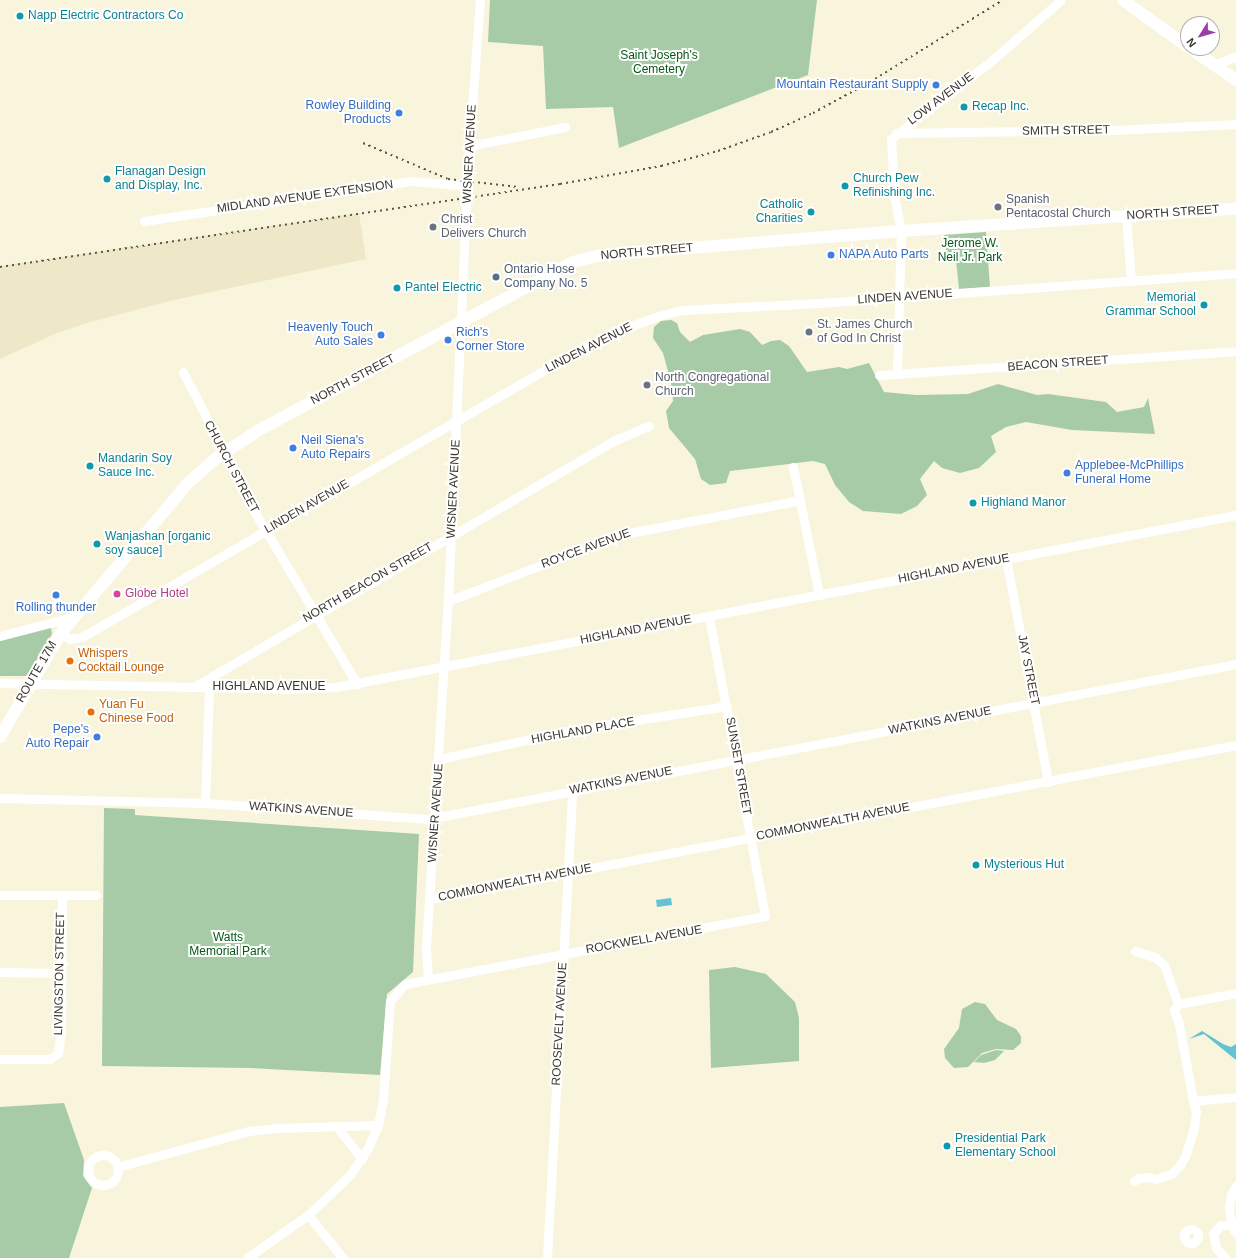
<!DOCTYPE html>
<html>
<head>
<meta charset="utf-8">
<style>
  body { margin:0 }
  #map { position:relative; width:1236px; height:1258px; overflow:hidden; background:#f9f5dc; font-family:Arial,sans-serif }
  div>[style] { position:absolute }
  .built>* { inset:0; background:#eee8c9 }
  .green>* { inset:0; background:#a7cba7 }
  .water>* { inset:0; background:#64c2d6 }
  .minor>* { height:9px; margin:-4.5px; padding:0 4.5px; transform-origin:4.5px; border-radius:4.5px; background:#fff }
  .minor>.ring { margin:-4.5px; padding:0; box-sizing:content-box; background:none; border:9px solid #fff; border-radius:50% }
  .major>* { height:12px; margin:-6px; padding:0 6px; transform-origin:6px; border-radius:6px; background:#fff }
  .rail>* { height:2px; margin-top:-1px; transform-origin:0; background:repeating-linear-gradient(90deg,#5a574b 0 2px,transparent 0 6px) }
  .dots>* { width:11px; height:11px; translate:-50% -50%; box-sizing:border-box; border:2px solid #fff; border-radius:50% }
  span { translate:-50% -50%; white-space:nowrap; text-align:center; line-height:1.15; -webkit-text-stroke:4px #fff; paint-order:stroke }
  .culture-label { font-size:12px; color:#0d838f }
  .left { translate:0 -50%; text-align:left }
  .right { translate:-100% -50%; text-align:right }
  .park-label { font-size:12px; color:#055815 }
  .shop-label { font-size:12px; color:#366cbe }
  .street-label { font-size:12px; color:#39372d }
  .worship-label { font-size:12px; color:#5b616d }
  .service-label { font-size:12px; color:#4e5e75 }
  .hotel-label { font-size:12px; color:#b23c85 }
  .food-label { font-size:12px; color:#c56008 }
  .north { position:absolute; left:1180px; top:16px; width:40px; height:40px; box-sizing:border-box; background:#fff; border:1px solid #b0afab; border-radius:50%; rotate:233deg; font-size:11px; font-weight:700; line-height:16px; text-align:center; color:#39372d }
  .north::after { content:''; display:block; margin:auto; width:14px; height:18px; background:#9e3da5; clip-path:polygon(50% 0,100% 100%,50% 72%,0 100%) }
</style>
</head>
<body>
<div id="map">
  <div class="built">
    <i style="clip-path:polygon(359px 213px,366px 259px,174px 300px,94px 321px,57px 333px,0 359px,0 266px)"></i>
  </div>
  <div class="green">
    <i style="clip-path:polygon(490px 0,817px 0,808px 75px,619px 148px,613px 107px,546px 109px,543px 46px,488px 42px)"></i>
    <i style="clip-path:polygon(986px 232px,990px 287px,959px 289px,956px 260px,948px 261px,944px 235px)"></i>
    <i style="clip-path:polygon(671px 320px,677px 323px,680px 332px,690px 342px,703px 335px,740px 329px,750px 332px,762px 345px,771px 341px,780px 340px,789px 346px,807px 372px,839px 367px,847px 369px,869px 363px,884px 392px,916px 395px,968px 394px,998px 384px,1037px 395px,1048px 394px,1106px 402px,1117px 412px,1144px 407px,1148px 398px,1155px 434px,1072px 430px,1026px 422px,1006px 427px,991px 436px,996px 452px,979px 468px,960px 473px,942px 468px,934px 461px,920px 479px,927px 495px,917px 506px,901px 514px,863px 511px,849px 502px,835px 485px,825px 464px,813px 461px,730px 471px,726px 483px,710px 485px,701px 479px,695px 459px,669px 428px,666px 411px,673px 401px,671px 382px,663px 353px,653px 338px,654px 327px,661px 321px)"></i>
    <i style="clip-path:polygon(44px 628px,51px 628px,52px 634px,27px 676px,0 676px,0 641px)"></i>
    <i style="clip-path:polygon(104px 808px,135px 809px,135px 815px,419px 834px,413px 972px,387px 994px,380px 1075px,250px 1068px,102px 1066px)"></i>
    <i style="clip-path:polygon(735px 967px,766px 974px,795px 1002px,799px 1018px,799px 1061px,711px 1068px,709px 970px)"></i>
    <i style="clip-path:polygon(975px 1002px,985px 1004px,997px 1020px,1016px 1029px,1021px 1036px,1021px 1043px,1013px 1050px,996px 1049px,982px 1053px,968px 1067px,954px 1068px,945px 1058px,944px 1049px,959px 1028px,962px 1009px)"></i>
    <i style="clip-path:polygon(996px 1050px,1004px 1051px,995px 1060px,984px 1063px,974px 1062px,981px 1055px)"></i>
    <i style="clip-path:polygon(64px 1103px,84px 1160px,83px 1176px,92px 1188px,69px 1258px,0 1258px,0 1107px)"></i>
  </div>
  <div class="water">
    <i style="clip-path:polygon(671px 898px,672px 905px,657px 907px,656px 900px)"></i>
    <i style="clip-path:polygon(1202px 1031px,1223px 1044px,1231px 1047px,1236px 1044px,1236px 1060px,1204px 1034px,1189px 1039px)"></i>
  </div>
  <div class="minor">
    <i style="left:1214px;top:65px;width:24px;rotate:-22deg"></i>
    <i style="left:896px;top:133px;width:218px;rotate:-0.8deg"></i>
    <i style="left:1114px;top:130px;width:122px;rotate:-2.8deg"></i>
    <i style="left:469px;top:146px;width:98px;rotate:-11.2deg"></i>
    <i style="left:1126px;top:217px;width:63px;rotate:85.5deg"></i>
    <i style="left:144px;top:221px;width:270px;rotate:-8.5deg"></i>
    <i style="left:411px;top:181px;width:57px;rotate:5deg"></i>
    <i style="left:183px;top:372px;width:162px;rotate:62.8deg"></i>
    <i style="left:257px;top:516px;width:196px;rotate:59.2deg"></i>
    <i style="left:897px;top:374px;width:143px;rotate:-88.4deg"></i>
    <i style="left:901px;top:231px;width:36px;rotate:-101deg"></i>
    <i style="left:894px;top:196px;width:57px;rotate:-93deg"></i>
    <i style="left:891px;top:139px;width:125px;rotate:-37.9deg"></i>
    <i style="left:990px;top:62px;width:94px;rotate:-41.1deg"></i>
    <i style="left:879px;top:375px;width:358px;rotate:-3.8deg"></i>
    <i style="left:793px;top:467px;width:131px;rotate:78.5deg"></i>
    <i style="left:1006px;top:559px;width:227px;rotate:79.3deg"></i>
    <i style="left:448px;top:601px;width:183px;rotate:-21.1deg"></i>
    <i style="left:619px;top:535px;width:184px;rotate:-10.9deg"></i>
    <i style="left:61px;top:633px;width:11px;rotate:34deg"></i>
    <i style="left:70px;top:639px;width:12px;rotate:-9deg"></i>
    <i style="left:82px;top:637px;width:574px;rotate:-30deg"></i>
    <i style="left:579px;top:350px;width:46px;rotate:-26deg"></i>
    <i style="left:620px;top:330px;width:40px;rotate:-20.2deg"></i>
    <i style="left:658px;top:316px;width:25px;rotate:-14deg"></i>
    <i style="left:682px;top:310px;width:138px;rotate:-2.9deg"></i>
    <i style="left:820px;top:303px;width:417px;rotate:-4.1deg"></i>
    <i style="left:0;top:636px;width:75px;rotate:-14.6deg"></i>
    <i style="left:0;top:683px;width:288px;rotate:1.2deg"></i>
    <i style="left:288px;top:689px;width:48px;rotate:-2.4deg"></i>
    <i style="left:336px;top:687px;width:916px;rotate:-10.82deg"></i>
    <i style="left:194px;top:687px;width:486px;rotate:-30.4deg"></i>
    <i style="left:613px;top:441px;width:39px;rotate:-23deg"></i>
    <i style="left:439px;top:759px;width:136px;rotate:-12.3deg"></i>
    <i style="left:572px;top:730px;width:157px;rotate:-8.8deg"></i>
    <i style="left:0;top:798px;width:205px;rotate:1.4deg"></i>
    <i style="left:205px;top:803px;width:224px;rotate:4.1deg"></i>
    <i style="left:428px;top:819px;width:823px;rotate:-10.86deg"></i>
    <i style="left:205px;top:803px;width:116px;rotate:-88deg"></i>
    <i style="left:0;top:895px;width:96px"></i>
    <i style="left:430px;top:899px;width:821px;rotate:-10.82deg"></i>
    <i style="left:1135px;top:951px;width:21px;rotate:17deg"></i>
    <i style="left:1155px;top:957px;width:12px;rotate:42deg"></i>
    <i style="left:1164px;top:965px;width:41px;rotate:70.3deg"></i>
    <i style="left:0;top:972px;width:60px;rotate:1deg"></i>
    <i style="left:428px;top:978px;width:30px;rotate:-94deg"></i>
    <i style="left:426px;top:948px;width:348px;rotate:-86.4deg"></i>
    <i style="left:448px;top:601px;width:455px;rotate:-87.4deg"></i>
    <i style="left:469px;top:146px;width:146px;rotate:-85.7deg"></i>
    <i style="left:1236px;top:993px;width:59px;rotate:169.3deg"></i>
    <i style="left:1178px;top:1004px;width:7px;rotate:124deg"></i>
    <i style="left:1174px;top:1010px;width:15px;rotate:70deg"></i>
    <i style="left:1179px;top:1024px;width:78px;rotate:79.7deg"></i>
    <i style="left:1193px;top:1101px;width:43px;rotate:-5.3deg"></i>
    <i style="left:0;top:1059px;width:50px"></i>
    <i style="left:50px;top:1059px;width:10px;rotate:-37deg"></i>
    <i style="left:58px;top:1053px;width:21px;rotate:-82deg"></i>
    <i style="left:61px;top:1032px;width:136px;rotate:-89.6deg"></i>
    <i style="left:337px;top:1127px;width:41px;rotate:52deg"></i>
    <i class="ring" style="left:88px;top:1155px;width:21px;height:21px"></i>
    <i style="left:117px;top:1167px;width:137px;rotate:-15.3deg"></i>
    <i style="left:249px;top:1131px;width:27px;rotate:-6deg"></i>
    <i style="left:276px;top:1128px;width:102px;rotate:-1.7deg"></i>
    <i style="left:1134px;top:1181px;width:5px;rotate:-37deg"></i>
    <i style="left:1138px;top:1178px;width:10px;rotate:-6deg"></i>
    <i style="left:1148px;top:1177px;width:8px;rotate:14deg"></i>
    <i style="left:1156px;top:1179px;width:16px;rotate:-18deg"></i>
    <i style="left:1171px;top:1174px;width:13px;rotate:-45deg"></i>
    <i style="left:1180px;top:1165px;width:13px;rotate:-61deg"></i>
    <i style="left:1186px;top:1154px;width:27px;rotate:-73deg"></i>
    <i style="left:1194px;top:1128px;width:16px;rotate:-83deg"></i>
    <i style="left:1196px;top:1112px;width:11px;rotate:-105deg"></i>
    <i style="left:1236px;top:1186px;width:10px;rotate:119deg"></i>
    <i style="left:1231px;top:1195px;width:13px;rotate:99deg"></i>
    <i style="left:1229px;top:1208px;width:17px;rotate:83deg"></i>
    <i style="left:1231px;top:1225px;width:9px;rotate:58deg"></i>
    <i style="left:308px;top:1215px;width:55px;rotate:50.9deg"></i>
    <i class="ring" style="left:1184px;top:1229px;width:5px;height:5px"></i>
    <i style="left:247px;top:1258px;width:75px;rotate:-35.2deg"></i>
    <i style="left:308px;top:1215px;width:58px;rotate:-43.6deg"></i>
    <i style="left:350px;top:1175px;width:30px;rotate:-56deg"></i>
    <i style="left:367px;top:1150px;width:27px;rotate:-66deg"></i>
    <i style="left:378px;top:1125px;width:25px;rotate:-79deg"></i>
    <i style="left:383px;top:1100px;width:99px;rotate:-86deg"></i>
    <i style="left:390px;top:1001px;width:23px;rotate:-49deg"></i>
    <i style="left:405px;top:984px;width:366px;rotate:-10.7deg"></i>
    <i style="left:765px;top:916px;width:305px;rotate:-100.6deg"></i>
    <i style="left:547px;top:1258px;width:469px;rotate:-86.9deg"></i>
    <i style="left:1225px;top:1258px;width:13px;rotate:-132deg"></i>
    <i style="left:1216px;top:1248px;width:15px;rotate:-101deg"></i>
    <i style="left:1213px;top:1233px;width:11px;rotate:-45deg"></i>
    <i style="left:1221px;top:1225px;width:10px"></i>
  </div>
  <div class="major">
    <i style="left:1123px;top:0;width:80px;rotate:35.9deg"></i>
    <i style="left:1190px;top:48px;width:56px;rotate:34.8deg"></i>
    <i style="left:0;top:737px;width:121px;rotate:-59.6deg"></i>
    <i style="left:61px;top:633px;width:198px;rotate:-49.7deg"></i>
    <i style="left:189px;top:482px;width:38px;rotate:-41deg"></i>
    <i style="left:218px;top:457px;width:49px;rotate:-33.4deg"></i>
    <i style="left:259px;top:430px;width:356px;rotate:-28.1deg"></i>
    <i style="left:573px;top:262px;width:30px;rotate:-14deg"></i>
    <i style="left:602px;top:255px;width:300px;rotate:-4.6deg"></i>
    <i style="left:901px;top:231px;width:336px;rotate:-3.8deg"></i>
  </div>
  <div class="rail">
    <i style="left:363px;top:143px;width:92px;rotate:23deg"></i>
    <i style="left:448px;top:179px;width:70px;rotate:6.5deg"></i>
    <i style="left:0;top:267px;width:566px;rotate:-8.43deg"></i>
    <i style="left:560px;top:184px;width:103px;rotate:-10.1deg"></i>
    <i style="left:661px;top:166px;width:59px;rotate:-14.7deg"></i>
    <i style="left:718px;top:151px;width:56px;rotate:-19.7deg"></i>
    <i style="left:771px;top:132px;width:46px;rotate:-24.3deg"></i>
    <i style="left:813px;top:113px;width:65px;rotate:-28.5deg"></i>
    <i style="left:870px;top:82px;width:156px;rotate:-31.7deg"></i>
  </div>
  <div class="dots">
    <i style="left:20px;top:16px;background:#0f9aa8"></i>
    <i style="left:936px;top:85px;background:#3f7fe0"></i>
    <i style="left:964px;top:107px;background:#0f9aa8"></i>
    <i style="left:399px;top:113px;background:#3f7fe0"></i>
    <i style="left:107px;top:179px;background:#0f9aa8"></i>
    <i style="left:845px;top:186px;background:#0f9aa8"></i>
    <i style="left:998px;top:207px;background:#6b7280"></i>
    <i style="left:811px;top:212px;background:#0f9aa8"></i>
    <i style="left:433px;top:227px;background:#6b7280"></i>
    <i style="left:831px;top:255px;background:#3f7fe0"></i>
    <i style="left:496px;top:277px;background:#5c6f8a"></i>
    <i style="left:397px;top:288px;background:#0f9aa8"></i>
    <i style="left:1204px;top:305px;background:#0f9aa8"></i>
    <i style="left:809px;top:332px;background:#6b7280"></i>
    <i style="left:381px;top:335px;background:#3f7fe0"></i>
    <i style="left:448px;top:340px;background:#3f7fe0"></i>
    <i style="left:647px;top:385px;background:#6b7280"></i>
    <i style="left:293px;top:448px;background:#3f7fe0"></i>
    <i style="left:90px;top:466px;background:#0f9aa8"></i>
    <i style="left:1067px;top:473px;background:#3f7fe0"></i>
    <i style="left:973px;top:503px;background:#0f9aa8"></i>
    <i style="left:97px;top:544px;background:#0f9aa8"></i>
    <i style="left:117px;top:594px;background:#d1479c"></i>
    <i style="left:56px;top:595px;background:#3f7fe0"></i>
    <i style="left:70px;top:661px;background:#e8710a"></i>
    <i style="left:91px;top:712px;background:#e8710a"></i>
    <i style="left:97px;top:737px;background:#3f7fe0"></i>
    <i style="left:976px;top:865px;background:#0f9aa8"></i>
    <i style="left:947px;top:1146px;background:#0f9aa8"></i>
  </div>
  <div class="culture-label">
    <span class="left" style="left:28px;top:16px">Napp Electric Contractors Co</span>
    <span class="left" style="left:972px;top:107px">Recap Inc.</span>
    <span class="left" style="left:115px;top:179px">Flanagan Design<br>and Display, Inc.</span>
    <span class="left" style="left:853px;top:186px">Church Pew<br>Refinishing Inc.</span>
    <span class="right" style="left:803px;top:212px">Catholic<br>Charities</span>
    <span class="left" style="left:405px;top:288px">Pantel Electric</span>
    <span class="right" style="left:1196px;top:305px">Memorial<br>Grammar School</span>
    <span class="left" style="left:98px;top:466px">Mandarin Soy<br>Sauce Inc.</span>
    <span class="left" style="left:981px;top:503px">Highland Manor</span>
    <span class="left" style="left:105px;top:544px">Wanjashan [organic<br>soy sauce]</span>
    <span class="left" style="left:984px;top:865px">Mysterious Hut</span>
    <span class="left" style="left:955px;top:1146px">Presidential Park<br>Elementary School</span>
  </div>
  <div class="park-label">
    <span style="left:659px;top:63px">Saint Joseph's<br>Cemetery</span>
    <span style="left:970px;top:251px">Jerome W.<br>Neil Jr. Park</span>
    <span style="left:228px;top:945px">Watts<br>Memorial Park</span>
  </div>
  <div class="shop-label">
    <span class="right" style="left:928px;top:85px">Mountain Restaurant Supply</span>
    <span class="right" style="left:391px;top:113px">Rowley Building<br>Products</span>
    <span class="left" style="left:839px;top:255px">NAPA Auto Parts</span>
    <span class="right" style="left:373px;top:335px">Heavenly Touch<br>Auto Sales</span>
    <span class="left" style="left:456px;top:340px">Rich's<br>Corner Store</span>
    <span class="left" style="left:301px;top:448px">Neil Siena's<br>Auto Repairs</span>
    <span class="left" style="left:1075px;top:473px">Applebee-McPhillips<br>Funeral Home</span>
    <span style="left:56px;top:608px">Rolling thunder</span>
    <span class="right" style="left:89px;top:737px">Pepe's<br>Auto Repair</span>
  </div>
  <div class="street-label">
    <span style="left:941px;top:99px;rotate:-37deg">LOW AVENUE</span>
    <span style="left:1066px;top:131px;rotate:-1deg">SMITH STREET</span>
    <span style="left:470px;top:154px;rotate:-87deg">WISNER AVENUE</span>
    <span style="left:305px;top:197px;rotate:-8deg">MIDLAND AVENUE EXTENSION</span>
    <span style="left:1173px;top:213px;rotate:-4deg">NORTH STREET</span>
    <span style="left:647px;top:252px;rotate:-5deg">NORTH STREET</span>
    <span style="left:905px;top:297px;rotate:-4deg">LINDEN AVENUE</span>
    <span style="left:589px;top:348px;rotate:-27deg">LINDEN AVENUE</span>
    <span style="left:1058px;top:364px;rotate:-4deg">BEACON STREET</span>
    <span style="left:353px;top:380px;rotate:-28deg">NORTH STREET</span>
    <span style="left:231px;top:467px;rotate:62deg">CHURCH STREET</span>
    <span style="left:454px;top:489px;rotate:-87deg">WISNER AVENUE</span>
    <span style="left:307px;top:507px;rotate:-30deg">LINDEN AVENUE</span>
    <span style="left:586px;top:549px;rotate:-20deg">ROYCE AVENUE</span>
    <span style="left:954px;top:569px;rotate:-11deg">HIGHLAND AVENUE</span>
    <span style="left:368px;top:583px;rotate:-30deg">NORTH BEACON STREET</span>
    <span style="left:636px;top:630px;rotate:-11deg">HIGHLAND AVENUE</span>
    <span style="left:1028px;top:670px;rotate:79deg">JAY STREET</span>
    <span style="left:37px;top:672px;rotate:-60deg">ROUTE 17M</span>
    <span style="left:269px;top:687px">HIGHLAND AVENUE</span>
    <span style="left:940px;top:721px;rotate:-11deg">WATKINS AVENUE</span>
    <span style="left:583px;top:731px;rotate:-10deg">HIGHLAND PLACE</span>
    <span style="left:738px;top:766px;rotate:80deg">SUNSET STREET</span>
    <span style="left:621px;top:781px;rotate:-11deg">WATKINS AVENUE</span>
    <span style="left:301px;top:810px;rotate:4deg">WATKINS AVENUE</span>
    <span style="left:436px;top:813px;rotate:-86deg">WISNER AVENUE</span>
    <span style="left:833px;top:822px;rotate:-11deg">COMMONWEALTH AVENUE</span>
    <span style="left:515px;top:883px;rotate:-11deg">COMMONWEALTH AVENUE</span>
    <span style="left:644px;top:940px;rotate:-10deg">ROCKWELL AVENUE</span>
    <span style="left:60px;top:974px;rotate:-89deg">LIVINGSTON STREET</span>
    <span style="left:560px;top:1024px;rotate:-87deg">ROOSEVELT AVENUE</span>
  </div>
  <div class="worship-label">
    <span class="left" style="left:1006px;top:207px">Spanish<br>Pentacostal Church</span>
    <span class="left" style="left:441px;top:227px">Christ<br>Delivers Church</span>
    <span class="left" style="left:817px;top:332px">St. James Church<br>of God In Christ</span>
    <span class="left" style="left:655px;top:385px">North Congregational<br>Church</span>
  </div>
  <div class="service-label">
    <span class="left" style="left:504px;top:277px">Ontario Hose<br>Company No. 5</span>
  </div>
  <div class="hotel-label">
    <span class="left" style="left:125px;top:594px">Globe Hotel</span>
  </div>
  <div class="food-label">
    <span class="left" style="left:78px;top:661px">Whispers<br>Cocktail Lounge</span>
    <span class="left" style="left:99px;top:712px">Yuan Fu<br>Chinese Food</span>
  </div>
  <div class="north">N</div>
</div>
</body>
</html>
